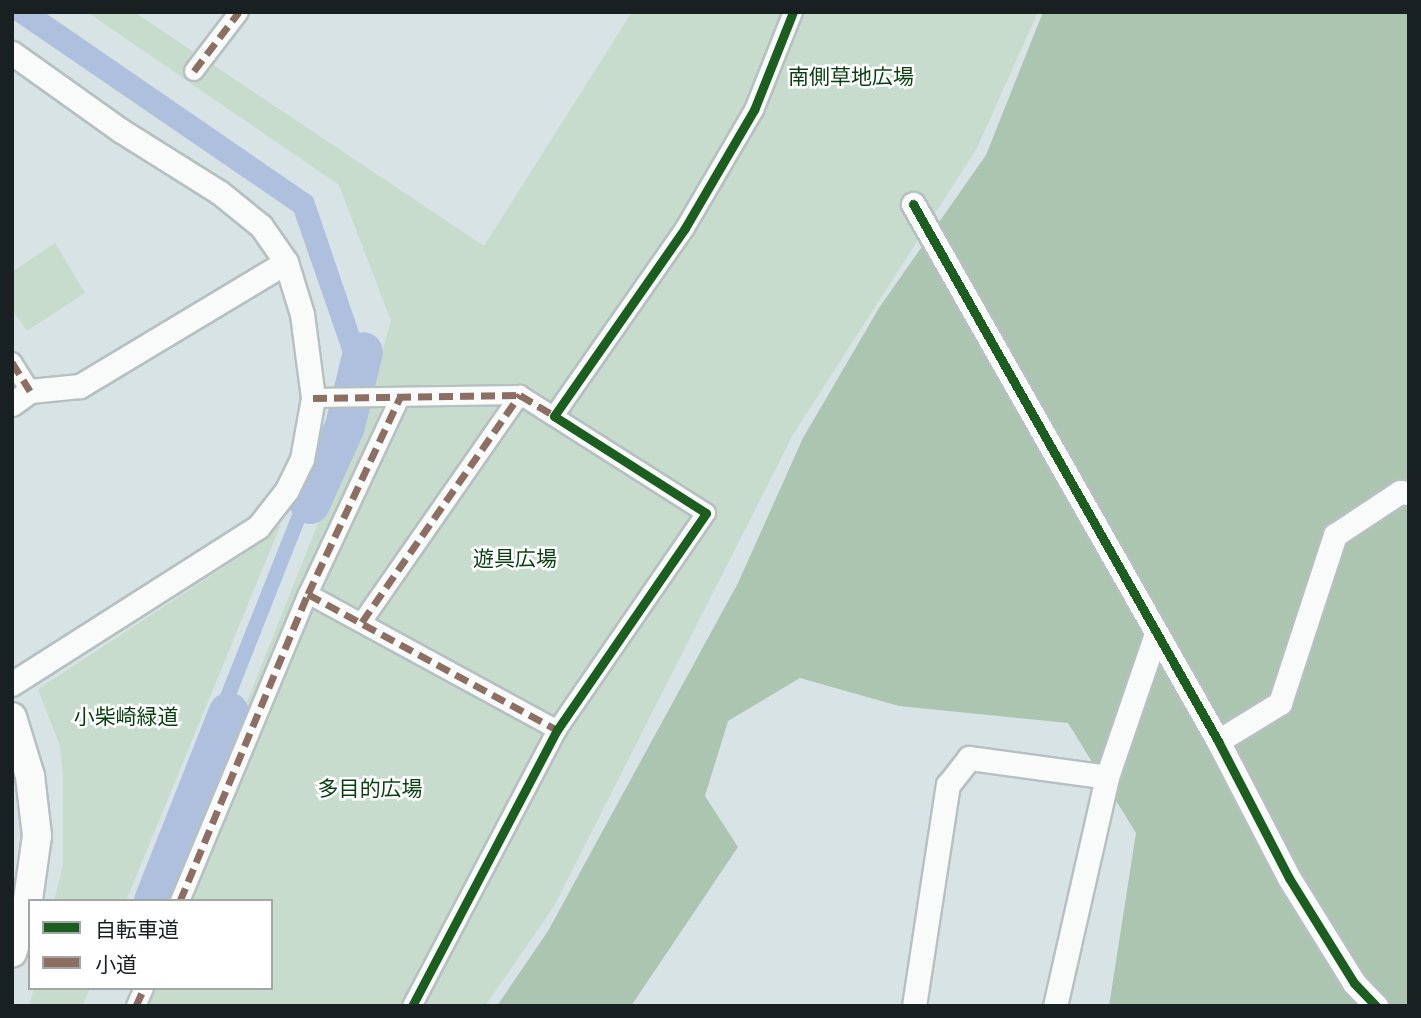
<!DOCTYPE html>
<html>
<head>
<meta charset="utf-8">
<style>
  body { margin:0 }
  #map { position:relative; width:1421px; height:1018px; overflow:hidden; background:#d7e3e4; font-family:Signika,"Noto Sans JP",sans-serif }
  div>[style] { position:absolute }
  .green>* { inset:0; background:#c8dcce }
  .forest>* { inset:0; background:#acc5b1 }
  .water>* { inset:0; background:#aec0de }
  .river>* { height:40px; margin:-20px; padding:0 20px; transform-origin:20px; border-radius:20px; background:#aec0de }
  .roads { filter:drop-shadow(2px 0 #b7c0c1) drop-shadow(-2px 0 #b7c0c1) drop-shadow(0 2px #b7c0c1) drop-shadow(0 -2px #b7c0c1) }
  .pedestrian>* { height:18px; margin:-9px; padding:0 9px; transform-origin:9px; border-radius:9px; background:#f9fbfb }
  .minor>* { height:23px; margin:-11.5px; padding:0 11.5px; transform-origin:11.5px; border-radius:11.5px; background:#f9fbfb }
  .tertiary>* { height:28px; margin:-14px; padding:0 14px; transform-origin:14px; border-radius:14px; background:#f9fbfb }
  .quiet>* { height:7px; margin-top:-3.5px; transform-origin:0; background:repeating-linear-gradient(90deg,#8d6e63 0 14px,transparent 0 21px) }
  .cycleway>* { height:9px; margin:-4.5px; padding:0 4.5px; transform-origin:4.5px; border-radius:4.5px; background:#1b5e20 }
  span { translate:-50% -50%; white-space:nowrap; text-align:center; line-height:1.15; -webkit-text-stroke:5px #fff; paint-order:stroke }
  .park-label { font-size:21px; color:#073f10 }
  .frame { position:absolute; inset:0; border:14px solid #192021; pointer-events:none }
  .legend { position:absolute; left:28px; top:899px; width:245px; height:91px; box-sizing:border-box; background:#fff; border:2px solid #a3a6a6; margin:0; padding:9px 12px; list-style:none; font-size:21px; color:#192021 }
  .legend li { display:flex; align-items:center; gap:14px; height:35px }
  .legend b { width:35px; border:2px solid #a3a6a6 }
</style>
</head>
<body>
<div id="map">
  <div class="green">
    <i style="clip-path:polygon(87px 12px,134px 12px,484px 246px,632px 12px,1038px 12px,977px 148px,794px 433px,553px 908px,485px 1006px,127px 1006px,134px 988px,271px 988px,271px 901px,168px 901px,372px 387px,391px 321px,339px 185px)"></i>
    <i style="clip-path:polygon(55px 243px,85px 293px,27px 331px,12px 309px,12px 272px)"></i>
    <i style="clip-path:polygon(281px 524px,126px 901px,54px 901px,63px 865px,63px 778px,60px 746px,38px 689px,241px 556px)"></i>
    <i style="clip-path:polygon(34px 988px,90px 988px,83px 1006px,29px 1006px)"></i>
  </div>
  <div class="forest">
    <i style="clip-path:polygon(1043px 12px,1409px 12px,1409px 1006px,1109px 1006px,1136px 833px,1068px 723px,899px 706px,800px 678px,728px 721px,705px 796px,738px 847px,631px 1006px,497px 1006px,548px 931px,738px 583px,803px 438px,879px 308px,986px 155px)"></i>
  </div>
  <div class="water">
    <i style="clip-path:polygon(12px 12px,44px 12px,313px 197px,365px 350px,346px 417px,155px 901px,138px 901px,332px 414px,347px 365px,294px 212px,12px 19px)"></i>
  </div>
  <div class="river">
    <i style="left:310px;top:504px;width:85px;rotate:-65.8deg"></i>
    <i style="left:345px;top:426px;width:76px;rotate:-76.3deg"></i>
    <i style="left:154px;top:901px;width:203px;rotate:-68.4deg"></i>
  </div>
  <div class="roads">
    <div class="pedestrian">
      <i style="left:194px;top:71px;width:74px;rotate:-52.7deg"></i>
      <i style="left:12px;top:362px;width:34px;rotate:58deg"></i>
      <i style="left:313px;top:398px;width:207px;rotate:-0.8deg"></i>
      <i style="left:520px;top:395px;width:220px;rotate:32.4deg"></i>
      <i style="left:706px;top:513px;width:263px;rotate:124.5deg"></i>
      <i style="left:557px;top:730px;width:312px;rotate:117.7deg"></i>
      <i style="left:554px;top:416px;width:229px;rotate:-55.1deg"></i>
      <i style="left:685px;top:228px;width:137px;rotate:-59.7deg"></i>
      <i style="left:754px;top:110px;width:105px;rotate:-68.3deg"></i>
      <i style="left:308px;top:594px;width:284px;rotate:28.6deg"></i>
      <i style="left:362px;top:622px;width:277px;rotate:-55.2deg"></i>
      <i style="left:180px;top:901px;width:333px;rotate:-67.4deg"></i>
      <i style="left:308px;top:594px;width:217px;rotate:-64.9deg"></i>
      <i style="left:136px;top:1006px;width:20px;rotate:-66deg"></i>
    </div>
    <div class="minor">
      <i style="left:12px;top:53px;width:133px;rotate:35.5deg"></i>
      <i style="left:120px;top:130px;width:117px;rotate:32.1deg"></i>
      <i style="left:219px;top:192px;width:54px;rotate:39deg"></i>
      <i style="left:261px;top:226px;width:44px;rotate:55.2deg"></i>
      <i style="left:286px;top:262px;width:54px;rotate:72.9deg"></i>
      <i style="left:302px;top:314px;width:85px;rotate:82.5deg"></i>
      <i style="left:313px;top:398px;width:62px;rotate:100.2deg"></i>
      <i style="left:302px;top:459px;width:34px;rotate:116deg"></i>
      <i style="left:287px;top:490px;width:47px;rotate:128.1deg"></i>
      <i style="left:258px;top:527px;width:292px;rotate:147.5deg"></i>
      <i style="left:913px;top:204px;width:618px;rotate:60.4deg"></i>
      <i style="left:1218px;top:741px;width:154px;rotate:62.6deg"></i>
      <i style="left:1289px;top:878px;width:123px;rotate:58.2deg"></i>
      <i style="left:1354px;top:983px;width:32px;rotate:46deg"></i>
      <i style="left:12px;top:404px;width:22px;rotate:-36deg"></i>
      <i style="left:30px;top:391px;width:50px;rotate:-5.7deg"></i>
      <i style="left:80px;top:386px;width:240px;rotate:-31deg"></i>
      <i style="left:1218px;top:741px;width:73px;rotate:-31.5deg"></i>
      <i style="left:1280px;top:703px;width:177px;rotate:-71.9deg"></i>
      <i style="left:1335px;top:535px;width:78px;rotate:-33.5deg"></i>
      <i style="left:1400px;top:492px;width:9px;rotate:6deg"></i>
      <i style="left:914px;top:1006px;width:224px;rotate:-81.3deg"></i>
      <i style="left:948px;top:785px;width:34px;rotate:-52deg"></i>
      <i style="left:969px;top:758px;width:139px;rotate:7.8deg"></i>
      <i style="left:1055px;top:1006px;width:235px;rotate:-77.2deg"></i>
      <i style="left:1107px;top:777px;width:148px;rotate:-71.1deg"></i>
    </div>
    <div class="tertiary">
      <i style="left:12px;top:717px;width:62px;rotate:73deg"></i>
      <i style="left:30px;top:776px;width:60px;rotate:83.3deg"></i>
      <i style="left:37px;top:836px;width:71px;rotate:98.1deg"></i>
      <i style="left:27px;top:906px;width:49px;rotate:107.7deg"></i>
    </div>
  </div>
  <div class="quiet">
    <i style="left:194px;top:71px;width:74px;rotate:-52.7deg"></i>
    <i style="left:12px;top:362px;width:34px;rotate:58deg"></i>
    <i style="left:313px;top:398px;width:207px;rotate:-0.8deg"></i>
    <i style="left:520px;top:395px;width:44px;rotate:31.2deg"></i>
    <i style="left:308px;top:594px;width:284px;rotate:28.6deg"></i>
    <i style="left:362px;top:622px;width:277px;rotate:-55.2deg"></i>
    <i style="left:180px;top:901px;width:333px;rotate:-67.4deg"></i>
    <i style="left:308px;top:594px;width:217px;rotate:-64.9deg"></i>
    <i style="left:136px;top:1006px;width:20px;rotate:-66deg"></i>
  </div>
  <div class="cycleway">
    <i style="left:913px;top:204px;width:618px;rotate:60.4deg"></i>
    <i style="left:1218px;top:741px;width:154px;rotate:62.6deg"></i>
    <i style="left:1289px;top:878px;width:123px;rotate:58.2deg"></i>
    <i style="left:1354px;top:983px;width:32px;rotate:46deg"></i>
    <i style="left:412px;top:1006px;width:312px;rotate:-62.3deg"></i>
    <i style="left:557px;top:730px;width:263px;rotate:-55.5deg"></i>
    <i style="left:706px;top:513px;width:180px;rotate:-147.5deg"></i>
    <i style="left:554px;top:416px;width:229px;rotate:-55.1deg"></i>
    <i style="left:685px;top:228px;width:137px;rotate:-59.7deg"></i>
    <i style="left:754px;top:110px;width:105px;rotate:-68.3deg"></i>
  </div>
  <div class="park-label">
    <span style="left:851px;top:77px">南側草地広場</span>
    <span style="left:515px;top:559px">遊具広場</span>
    <span style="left:126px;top:717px">小柴崎緑道</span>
    <span style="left:370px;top:789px">多目的広場</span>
  </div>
  <div class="frame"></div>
  <ul class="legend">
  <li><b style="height:9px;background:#1b5e20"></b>自転車道</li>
  <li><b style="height:9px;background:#8d6e63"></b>小道</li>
  </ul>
</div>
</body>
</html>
